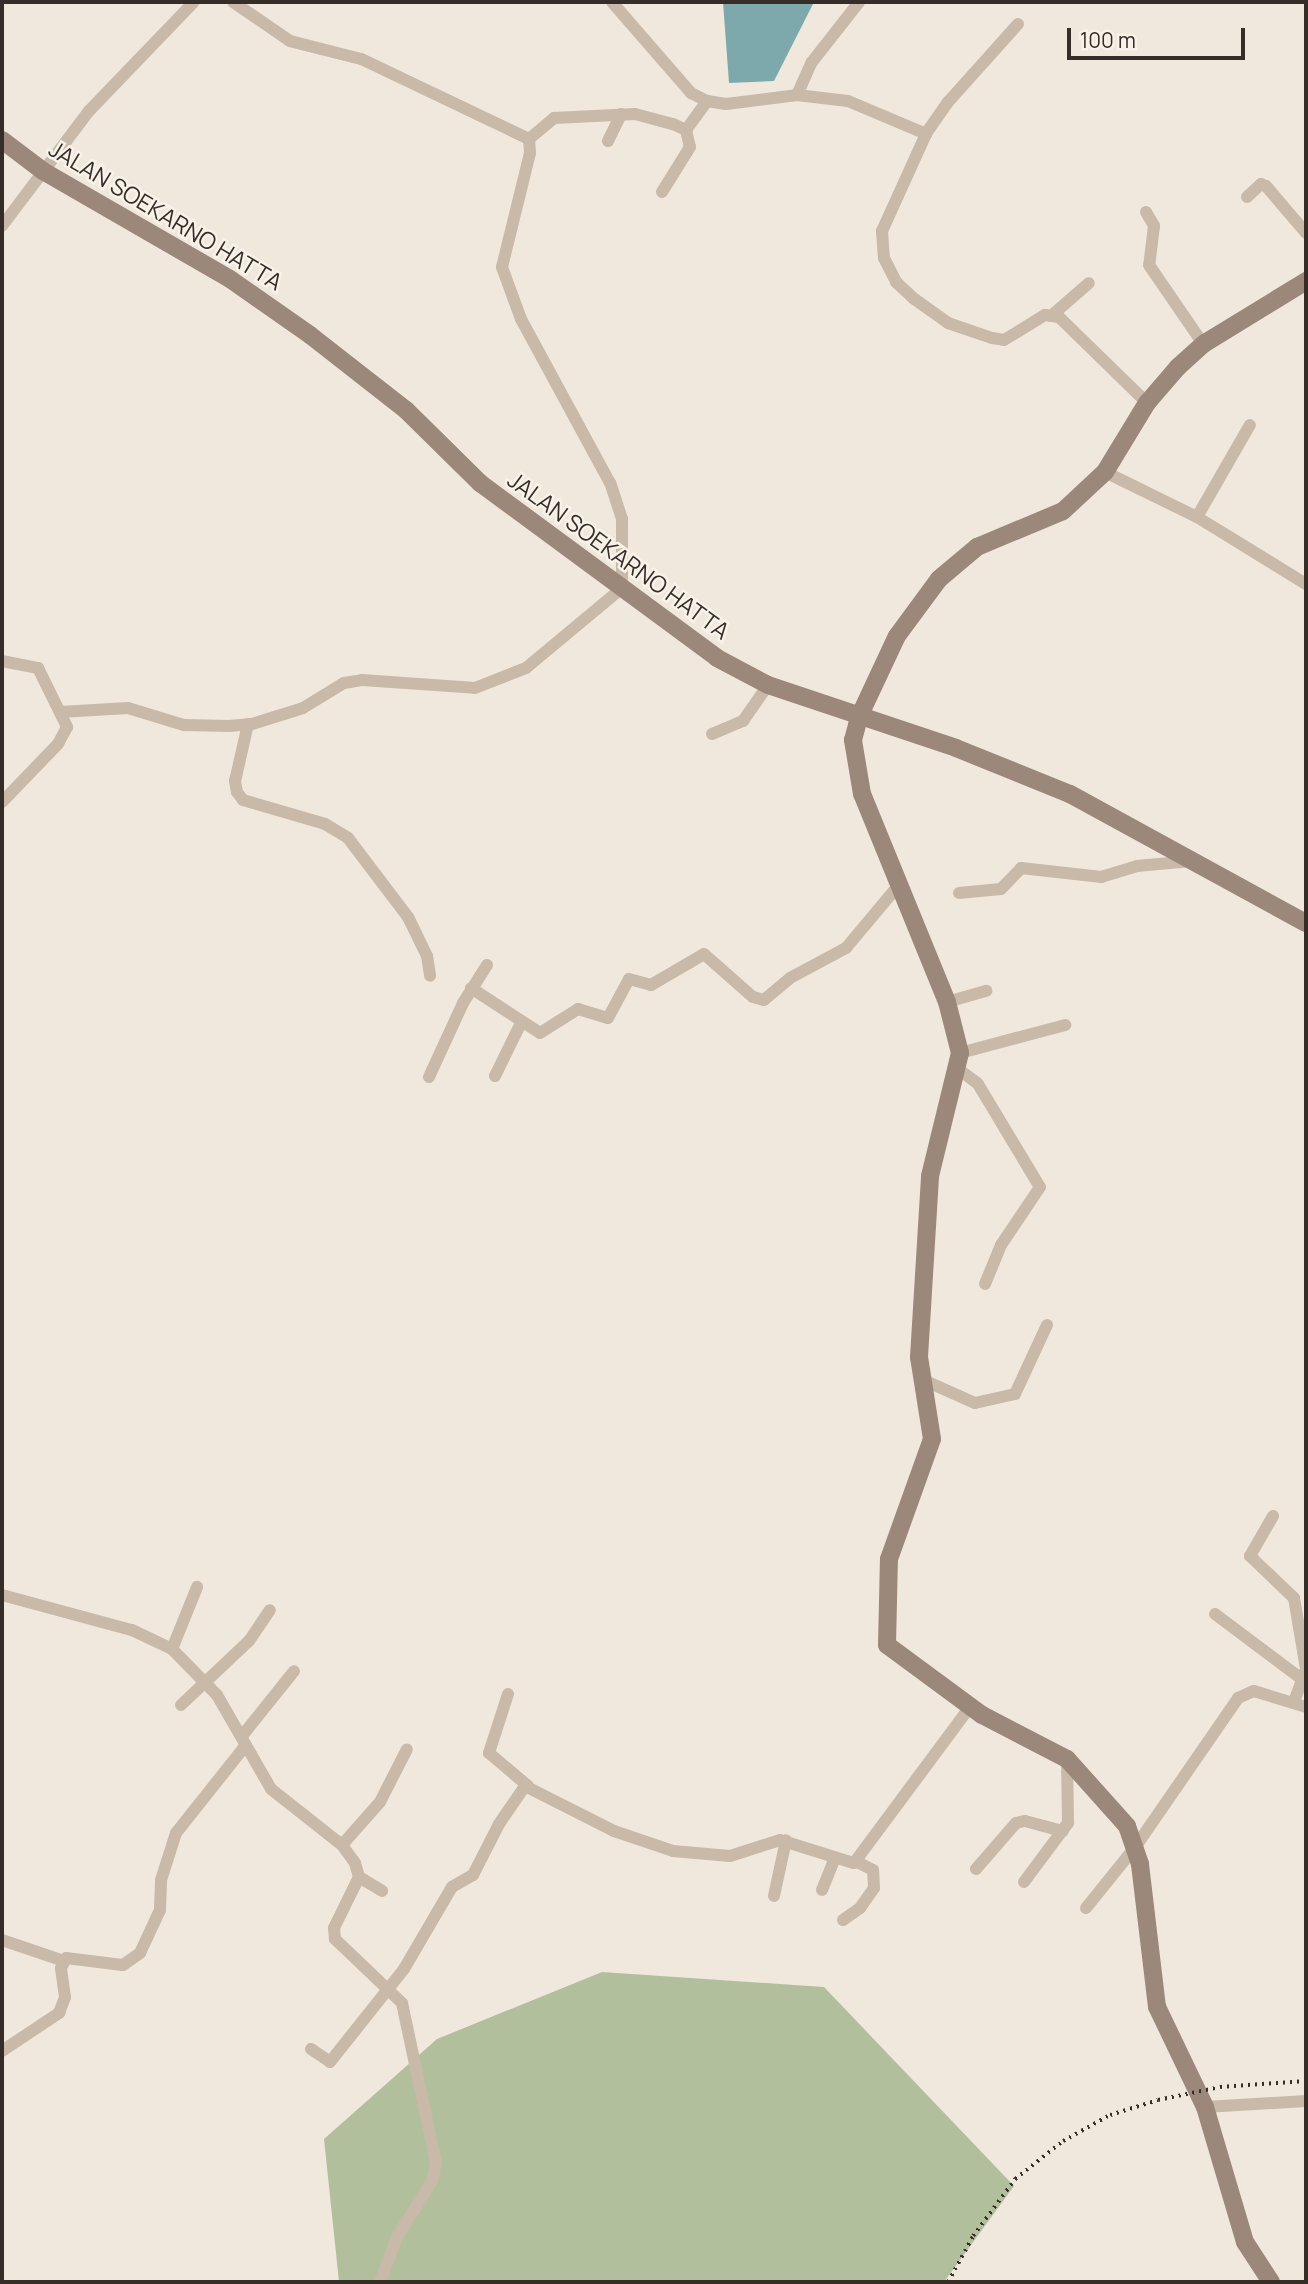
<!DOCTYPE html>
<html>
<head>
<meta charset="utf-8">
<style>
  body { margin:0 }
  #map { position:relative; width:1308px; height:2284px; overflow:hidden; background:#f1e8dd; font-family:Manrope,sans-serif }
  div>[style] { position:absolute }
  .green>* { inset:0; background:#b2bf9d }
  .water>* { inset:0; background:#7da8ac }
  .street>* { height:12px; margin:-6px; padding:0 6px; transform-origin:6px; border-radius:6px; background:#c8b9a9 }
  .secondary>* { height:18px; margin:-9px; padding:0 9px; transform-origin:9px; border-radius:9px; background:#9c887b }
  .rail>* { height:3.5px; margin-top:-1.75px; transform-origin:0; background:repeating-linear-gradient(90deg,#362d29 0 2px,transparent 0 7px) }
  span { translate:-50% -50%; white-space:nowrap; text-align:center; line-height:1.15; -webkit-text-stroke:5px #f8f2e9; paint-order:stroke }
  .street-label { font-size:23px; color:#362d29 }
  .frame { position:absolute; inset:0; border:4px solid #362d29; pointer-events:none }
  .scale { position:absolute; left:1067px; top:28px; width:178px; height:32px; box-sizing:border-box; border:4px solid #362d29; border-top:0; padding-left:9px; font-size:21px; line-height:24px; white-space:nowrap; color:#362d29; -webkit-text-stroke:5px #f8f2e9; paint-order:stroke }
</style>
</head>
<body>
<div id="map">
  <div class="green">
    <i style="clip-path:polygon(602px 1972px,824px 1987px,1014px 2186px,944px 2282px,339px 2282px,324px 2139px,437px 2039px)"></i>
  </div>
  <div class="water">
    <i style="clip-path:polygon(723px 2px,814px 2px,774px 81px,729px 83px)"></i>
  </div>
  <div class="street">
    <i style="left:612px;top:2px;width:121px;rotate:49deg"></i>
    <i style="left:691px;top:93px;width:18px;rotate:27deg"></i>
    <i style="left:707px;top:101px;width:19px;rotate:9deg"></i>
    <i style="left:726px;top:104px;width:72px;rotate:-7.2deg"></i>
    <i style="left:797px;top:95px;width:51px;rotate:6.7deg"></i>
    <i style="left:848px;top:101px;width:85px;rotate:22.9deg"></i>
    <i style="left:1018px;top:24px;width:105px;rotate:131.9deg"></i>
    <i style="left:948px;top:102px;width:39px;rotate:125deg"></i>
    <i style="left:926px;top:134px;width:107px;rotate:114.4deg"></i>
    <i style="left:882px;top:231px;width:27px;rotate:86deg"></i>
    <i style="left:884px;top:258px;width:27px;rotate:63deg"></i>
    <i style="left:896px;top:282px;width:23px;rotate:43deg"></i>
    <i style="left:913px;top:298px;width:43px;rotate:35.5deg"></i>
    <i style="left:948px;top:323px;width:46px;rotate:18.8deg"></i>
    <i style="left:992px;top:338px;width:12px;rotate:9deg"></i>
    <i style="left:1004px;top:340px;width:48px;rotate:-31.4deg"></i>
    <i style="left:1045px;top:315px;width:14px;rotate:8deg"></i>
    <i style="left:1059px;top:317px;width:123px;rotate:44.3deg"></i>
    <i style="left:797px;top:95px;width:36px;rotate:-66deg"></i>
    <i style="left:812px;top:62px;width:76px;rotate:-51.9deg"></i>
    <i style="left:686px;top:130px;width:36px;rotate:-54deg"></i>
    <i style="left:529px;top:139px;width:33px;rotate:-40deg"></i>
    <i style="left:554px;top:118px;width:81px;rotate:-2.8deg"></i>
    <i style="left:635px;top:114px;width:39px;rotate:15deg"></i>
    <i style="left:673px;top:124px;width:14px;rotate:25deg"></i>
    <i style="left:686px;top:130px;width:17px;rotate:77deg"></i>
    <i style="left:690px;top:147px;width:53px;rotate:121.9deg"></i>
    <i style="left:608px;top:141px;width:30px;rotate:-64deg"></i>
    <i style="left:1247px;top:197px;width:19px;rotate:-43deg"></i>
    <i style="left:1261px;top:184px;width:5px;rotate:22deg"></i>
    <i style="left:1266px;top:186px;width:62px;rotate:49.6deg"></i>
    <i style="left:1146px;top:212px;width:16px;rotate:60deg"></i>
    <i style="left:1154px;top:226px;width:39px;rotate:97deg"></i>
    <i style="left:1149px;top:265px;width:96px;rotate:55.6deg"></i>
    <i style="left:2px;top:226px;width:144px;rotate:-52.9deg"></i>
    <i style="left:89px;top:111px;width:151px;rotate:-46.1deg"></i>
    <i style="left:1051px;top:316px;width:50px;rotate:-41deg"></i>
    <i style="left:1105px;top:472px;width:102px;rotate:26.1deg"></i>
    <i style="left:1197px;top:517px;width:128px;rotate:31.6deg"></i>
    <i style="left:1197px;top:517px;width:106px;rotate:-60.1deg"></i>
    <i style="left:2px;top:661px;width:37px;rotate:11deg"></i>
    <i style="left:38px;top:668px;width:66px;rotate:63.8deg"></i>
    <i style="left:67px;top:727px;width:19px;rotate:118deg"></i>
    <i style="left:58px;top:744px;width:81px;rotate:134deg"></i>
    <i style="left:60px;top:712px;width:68px;rotate:-3.4deg"></i>
    <i style="left:128px;top:708px;width:59px;rotate:16.9deg"></i>
    <i style="left:184px;top:725px;width:45px;rotate:1.3deg"></i>
    <i style="left:229px;top:726px;width:23px;rotate:-5deg"></i>
    <i style="left:252px;top:724px;width:53px;rotate:-17.4deg"></i>
    <i style="left:303px;top:708px;width:48px;rotate:-31.4deg"></i>
    <i style="left:344px;top:683px;width:18px;rotate:-9deg"></i>
    <i style="left:362px;top:680px;width:113px;rotate:4deg"></i>
    <i style="left:475px;top:688px;width:55px;rotate:-21.4deg"></i>
    <i style="left:526px;top:668px;width:125px;rotate:-39.8deg"></i>
    <i style="left:622px;top:588px;width:69px;rotate:-90deg"></i>
    <i style="left:622px;top:519px;width:38px;rotate:-108deg"></i>
    <i style="left:610px;top:483px;width:187px;rotate:-118.5deg"></i>
    <i style="left:521px;top:319px;width:55px;rotate:-110.1deg"></i>
    <i style="left:502px;top:267px;width:117px;rotate:-76.2deg"></i>
    <i style="left:530px;top:153px;width:14px;rotate:-94deg"></i>
    <i style="left:529px;top:139px;width:186px;rotate:-154.5deg"></i>
    <i style="left:361px;top:59px;width:73px;rotate:-165.8deg"></i>
    <i style="left:290px;top:41px;width:69px;rotate:-145.6deg"></i>
    <i style="left:248px;top:724px;width:58px;rotate:102.8deg"></i>
    <i style="left:235px;top:781px;width:11px;rotate:80deg"></i>
    <i style="left:237px;top:792px;width:10px;rotate:53deg"></i>
    <i style="left:243px;top:800px;width:85px;rotate:16.3deg"></i>
    <i style="left:325px;top:824px;width:27px;rotate:31deg"></i>
    <i style="left:348px;top:838px;width:99px;rotate:52.8deg"></i>
    <i style="left:408px;top:917px;width:43px;rotate:64deg"></i>
    <i style="left:427px;top:956px;width:20px;rotate:81deg"></i>
    <i style="left:712px;top:734px;width:34px;rotate:-23deg"></i>
    <i style="left:743px;top:721px;width:44px;rotate:-55.2deg"></i>
    <i style="left:959px;top:893px;width:42px;rotate:-5.4deg"></i>
    <i style="left:1001px;top:889px;width:29px;rotate:-46deg"></i>
    <i style="left:1021px;top:868px;width:81px;rotate:6.4deg"></i>
    <i style="left:1101px;top:877px;width:38px;rotate:-17deg"></i>
    <i style="left:1137px;top:866px;width:55px;rotate:-5.2deg"></i>
    <i style="left:471px;top:988px;width:82px;rotate:33.1deg"></i>
    <i style="left:540px;top:1033px;width:45px;rotate:-32.3deg"></i>
    <i style="left:578px;top:1009px;width:31px;rotate:17deg"></i>
    <i style="left:608px;top:1018px;width:44px;rotate:-61.7deg"></i>
    <i style="left:629px;top:979px;width:23px;rotate:15deg"></i>
    <i style="left:651px;top:985px;width:61px;rotate:-30.3deg"></i>
    <i style="left:704px;top:954px;width:65px;rotate:41.3deg"></i>
    <i style="left:753px;top:997px;width:11px;rotate:15deg"></i>
    <i style="left:764px;top:1000px;width:34px;rotate:-40deg"></i>
    <i style="left:790px;top:978px;width:64px;rotate:-28.2deg"></i>
    <i style="left:846px;top:948px;width:81px;rotate:-50deg"></i>
    <i style="left:947px;top:1002px;width:41px;rotate:-15.8deg"></i>
    <i style="left:960px;top:1053px;width:109px;rotate:-14.9deg"></i>
    <i style="left:957px;top:1068px;width:26px;rotate:37deg"></i>
    <i style="left:978px;top:1084px;width:120px;rotate:59deg"></i>
    <i style="left:1040px;top:1187px;width:70px;rotate:123.9deg"></i>
    <i style="left:1001px;top:1245px;width:42px;rotate:112.3deg"></i>
    <i style="left:495px;top:1076px;width:59px;rotate:-63.9deg"></i>
    <i style="left:429px;top:1077px;width:81px;rotate:-65.3deg"></i>
    <i style="left:463px;top:1003px;width:45px;rotate:-57.7deg"></i>
    <i style="left:921px;top:1379px;width:59px;rotate:24deg"></i>
    <i style="left:975px;top:1403px;width:41px;rotate:-12.7deg"></i>
    <i style="left:1015px;top:1394px;width:76px;rotate:-65.1deg"></i>
    <i style="left:1273px;top:1516px;width:46px;rotate:119.9deg"></i>
    <i style="left:1250px;top:1556px;width:61px;rotate:43.7deg"></i>
    <i style="left:1294px;top:1598px;width:72px;rotate:80.4deg"></i>
    <i style="left:1306px;top:1669px;width:35px;rotate:110deg"></i>
    <i style="left:2px;top:1595px;width:135px;rotate:15.1deg"></i>
    <i style="left:132px;top:1630px;width:44px;rotate:25.4deg"></i>
    <i style="left:172px;top:1649px;width:64px;rotate:45.6deg"></i>
    <i style="left:217px;top:1695px;width:108px;rotate:60.1deg"></i>
    <i style="left:271px;top:1789px;width:90px;rotate:38.3deg"></i>
    <i style="left:342px;top:1845px;width:22px;rotate:54deg"></i>
    <i style="left:355px;top:1863px;width:15px;rotate:74deg"></i>
    <i style="left:359px;top:1877px;width:57px;rotate:116.1deg"></i>
    <i style="left:334px;top:1928px;width:11px;rotate:85deg"></i>
    <i style="left:335px;top:1939px;width:93px;rotate:43.7deg"></i>
    <i style="left:402px;top:2003px;width:164px;rotate:78deg"></i>
    <i style="left:436px;top:2163px;width:18px;rotate:103deg"></i>
    <i style="left:432px;top:2181px;width:66px;rotate:122deg"></i>
    <i style="left:397px;top:2237px;width:48px;rotate:110.7deg"></i>
    <i style="left:1215px;top:1614px;width:110px;rotate:36.9deg"></i>
    <i style="left:172px;top:1649px;width:67px;rotate:-68deg"></i>
    <i style="left:508px;top:1694px;width:62px;rotate:107.9deg"></i>
    <i style="left:489px;top:1753px;width:51px;rotate:40.2deg"></i>
    <i style="left:181px;top:1705px;width:93px;rotate:-43.3deg"></i>
    <i style="left:249px;top:1641px;width:37px;rotate:-56deg"></i>
    <i style="left:242px;top:1736px;width:83px;rotate:-51.3deg"></i>
    <i style="left:342px;top:1845px;width:57px;rotate:-48.5deg"></i>
    <i style="left:380px;top:1802px;width:59px;rotate:-63deg"></i>
    <i style="left:976px;top:1869px;width:61px;rotate:-49deg"></i>
    <i style="left:1016px;top:1823px;width:9px;rotate:-13deg"></i>
    <i style="left:1025px;top:1821px;width:39px;rotate:15deg"></i>
    <i style="left:359px;top:1877px;width:27px;rotate:31deg"></i>
    <i style="left:1024px;top:1882px;width:74px;rotate:-53.3deg"></i>
    <i style="left:1068px;top:1823px;width:64px;rotate:-90.9deg"></i>
    <i style="left:822px;top:1890px;width:35px;rotate:-68deg"></i>
    <i style="left:774px;top:1896px;width:57px;rotate:-77.9deg"></i>
    <i style="left:1086px;top:1908px;width:80px;rotate:-51.1deg"></i>
    <i style="left:1136px;top:1846px;width:180px;rotate:-55.4deg"></i>
    <i style="left:1238px;top:1698px;width:17px;rotate:-24deg"></i>
    <i style="left:1254px;top:1691px;width:54px;rotate:17.1deg"></i>
    <i style="left:843px;top:1920px;width:21px;rotate:-35deg"></i>
    <i style="left:860px;top:1908px;width:24px;rotate:-55deg"></i>
    <i style="left:874px;top:1888px;width:18px;rotate:-93deg"></i>
    <i style="left:873px;top:1870px;width:18px;rotate:-153deg"></i>
    <i style="left:2px;top:1940px;width:65px;rotate:18.7deg"></i>
    <i style="left:311px;top:2049px;width:23px;rotate:34deg"></i>
    <i style="left:330px;top:2062px;width:119px;rotate:-51.5deg"></i>
    <i style="left:404px;top:1969px;width:95px;rotate:-59.7deg"></i>
    <i style="left:452px;top:1887px;width:24px;rotate:-30deg"></i>
    <i style="left:473px;top:1875px;width:57px;rotate:-63deg"></i>
    <i style="left:499px;top:1824px;width:46px;rotate:-55.6deg"></i>
    <i style="left:525px;top:1786px;width:100px;rotate:26.8deg"></i>
    <i style="left:614px;top:1831px;width:62px;rotate:18.7deg"></i>
    <i style="left:673px;top:1851px;width:57px;rotate:5deg"></i>
    <i style="left:730px;top:1856px;width:52px;rotate:-17.7deg"></i>
    <i style="left:780px;top:1840px;width:77px;rotate:17.3deg"></i>
    <i style="left:854px;top:1863px;width:194px;rotate:-53.4deg"></i>
    <i style="left:2px;top:2051px;width:69px;rotate:-33.7deg"></i>
    <i style="left:59px;top:2013px;width:17px;rotate:-69deg"></i>
    <i style="left:65px;top:1997px;width:29px;rotate:-98deg"></i>
    <i style="left:61px;top:1968px;width:11px;rotate:-63deg"></i>
    <i style="left:66px;top:1958px;width:57px;rotate:7deg"></i>
    <i style="left:123px;top:1965px;width:21px;rotate:-35deg"></i>
    <i style="left:140px;top:1953px;width:47px;rotate:-65.1deg"></i>
    <i style="left:160px;top:1910px;width:30px;rotate:-88deg"></i>
    <i style="left:161px;top:1880px;width:49px;rotate:-72.3deg"></i>
    <i style="left:176px;top:1833px;width:112px;rotate:-51.5deg"></i>
    <i style="left:1205px;top:2107px;width:101px;rotate:-3.4deg"></i>
  </div>
  <div class="secondary">
    <i style="left:2px;top:140px;width:51px;rotate:37.1deg"></i>
    <i style="left:43px;top:171px;width:216px;rotate:30deg"></i>
    <i style="left:230px;top:279px;width:98px;rotate:35deg"></i>
    <i style="left:310px;top:335px;width:122px;rotate:38deg"></i>
    <i style="left:406px;top:410px;width:104px;rotate:44.6deg"></i>
    <i style="left:480px;top:483px;width:295px;rotate:36.4deg"></i>
    <i style="left:717px;top:658px;width:58px;rotate:27.9deg"></i>
    <i style="left:768px;top:685px;width:198px;rotate:18.5deg"></i>
    <i style="left:956px;top:748px;width:123px;rotate:22deg"></i>
    <i style="left:1070px;top:794px;width:269px;rotate:28.7deg"></i>
    <i style="left:1271px;top:2282px;width:48px;rotate:-123deg"></i>
    <i style="left:1245px;top:2242px;width:141px;rotate:-106.5deg"></i>
    <i style="left:1205px;top:2107px;width:111px;rotate:-115.6deg"></i>
    <i style="left:1157px;top:2007px;width:144px;rotate:-96.8deg"></i>
    <i style="left:1140px;top:1864px;width:40px;rotate:-108.9deg"></i>
    <i style="left:1127px;top:1826px;width:90px;rotate:-131.8deg"></i>
    <i style="left:1067px;top:1759px;width:96px;rotate:-152.6deg"></i>
    <i style="left:982px;top:1715px;width:118px;rotate:-143.6deg"></i>
    <i style="left:887px;top:1645px;width:86px;rotate:-88.7deg"></i>
    <i style="left:889px;top:1559px;width:127px;rotate:-70.3deg"></i>
    <i style="left:932px;top:1439px;width:83px;rotate:-99deg"></i>
    <i style="left:919px;top:1357px;width:181px;rotate:-86.5deg"></i>
    <i style="left:930px;top:1176px;width:127px;rotate:-76.3deg"></i>
    <i style="left:960px;top:1053px;width:53px;rotate:-104.3deg"></i>
    <i style="left:947px;top:1002px;width:225px;rotate:-112.2deg"></i>
    <i style="left:862px;top:794px;width:55px;rotate:-99.5deg"></i>
    <i style="left:853px;top:740px;width:24px;rotate:-75deg"></i>
    <i style="left:859px;top:717px;width:89px;rotate:-64.9deg"></i>
    <i style="left:897px;top:636px;width:71px;rotate:-53.6deg"></i>
    <i style="left:939px;top:579px;width:50px;rotate:-40.1deg"></i>
    <i style="left:977px;top:547px;width:93px;rotate:-22.7deg"></i>
    <i style="left:1063px;top:511px;width:57px;rotate:-42.9deg"></i>
    <i style="left:1105px;top:472px;width:81px;rotate:-58.7deg"></i>
    <i style="left:1147px;top:403px;width:48px;rotate:-49.3deg"></i>
    <i style="left:1178px;top:367px;width:36px;rotate:-42deg"></i>
    <i style="left:1205px;top:343px;width:119px;rotate:-31.5deg"></i>
  </div>
  <div class="rail">
    <i style="left:948px;top:2282px;width:52px;rotate:-61.5deg"></i>
    <i style="left:973px;top:2236px;width:71px;rotate:-53.6deg"></i>
    <i style="left:1015px;top:2179px;width:61px;rotate:-38.4deg"></i>
    <i style="left:1063px;top:2141px;width:54px;rotate:-29deg"></i>
    <i style="left:1110px;top:2115px;width:50px;rotate:-17.4deg"></i>
    <i style="left:1158px;top:2100px;width:63px;rotate:-11.8deg"></i>
    <i style="left:1220px;top:2087px;width:86px;rotate:-4deg"></i>
  </div>
  <div class="street-label">
    <span style="left:166px;top:215px;rotate:31deg">JALAN SOEKARNO HATTA</span>
    <span style="left:619px;top:555px;rotate:36deg">JALAN SOEKARNO HATTA</span>
  </div>
  <div class="frame"></div>
  <div class="scale">100 m</div>
</div>
</body>
</html>
